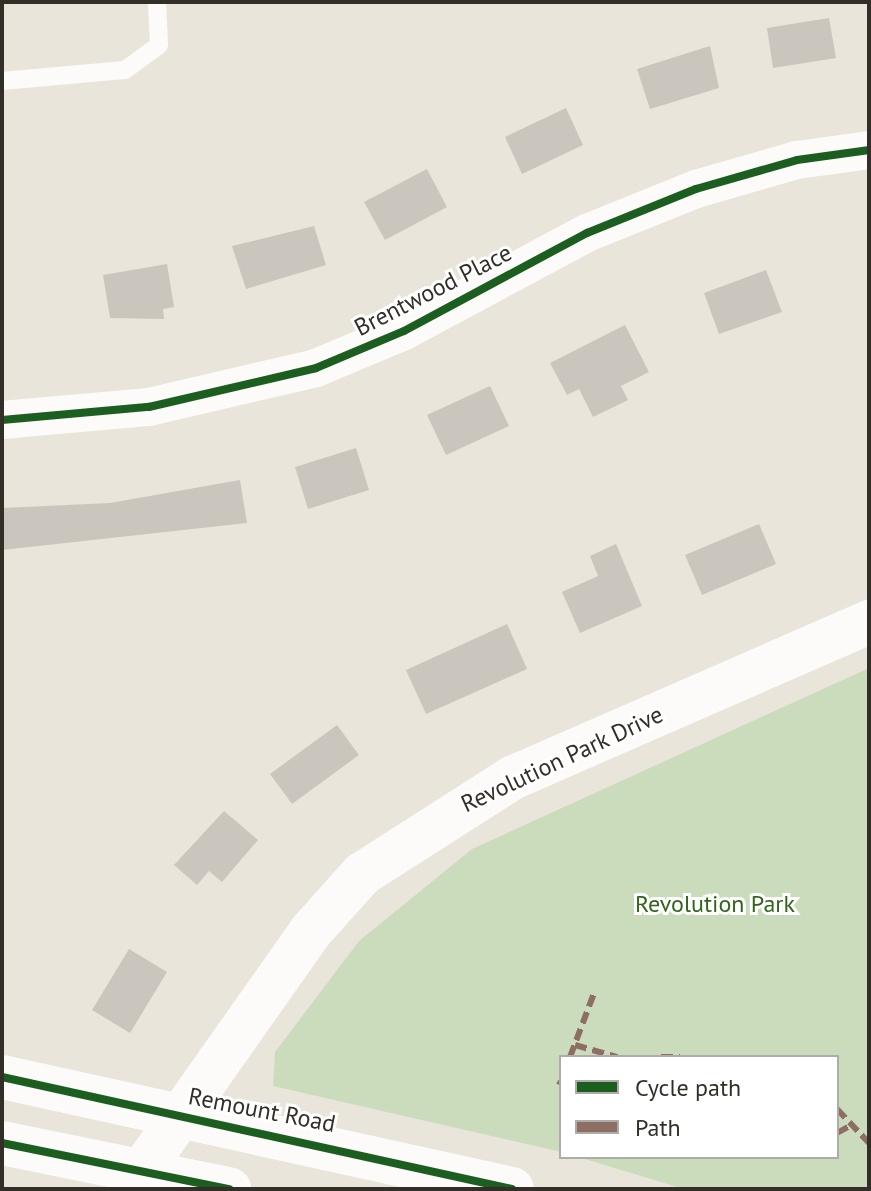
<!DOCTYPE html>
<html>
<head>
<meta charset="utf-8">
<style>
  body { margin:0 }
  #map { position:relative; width:871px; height:1191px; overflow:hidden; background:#eae5da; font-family:"PT Sans",sans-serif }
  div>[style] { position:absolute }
  .green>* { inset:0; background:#cbdcbd }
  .building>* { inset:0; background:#cac6bd }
  .service>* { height:18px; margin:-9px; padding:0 9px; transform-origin:9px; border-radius:9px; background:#fcfbf9 }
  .minor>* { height:38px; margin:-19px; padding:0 19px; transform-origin:19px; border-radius:19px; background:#fcfbf9 }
  .tertiary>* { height:44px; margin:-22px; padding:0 22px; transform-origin:22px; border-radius:22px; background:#fcfbf9 }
  .secondary>* { height:44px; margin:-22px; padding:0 22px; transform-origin:22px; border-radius:22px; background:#fcfbf9 }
  .quiet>* { height:6px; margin-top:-3px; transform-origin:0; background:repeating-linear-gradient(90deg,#8d6e63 0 12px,transparent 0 18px) }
  .cycleway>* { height:8px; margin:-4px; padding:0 4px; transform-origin:4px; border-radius:4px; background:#1b5e20 }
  span { translate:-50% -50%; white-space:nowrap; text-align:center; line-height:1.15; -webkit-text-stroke:6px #fff; paint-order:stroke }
  .street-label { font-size:24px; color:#332f28 }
  .park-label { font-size:24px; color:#32641c }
  .frame { position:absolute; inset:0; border:4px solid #332f28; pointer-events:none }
  .legend { position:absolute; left:559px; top:1055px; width:280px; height:104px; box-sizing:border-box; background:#fff; border:2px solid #adaca9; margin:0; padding:10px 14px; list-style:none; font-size:24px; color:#332f28 }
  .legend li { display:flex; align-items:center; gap:16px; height:40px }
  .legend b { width:40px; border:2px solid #adaca9 }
</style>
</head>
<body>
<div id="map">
  <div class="green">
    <i style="clip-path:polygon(869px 668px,869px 1189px,684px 1189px,578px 1157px,837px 1157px,837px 1057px,561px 1057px,561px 1152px,273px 1086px,275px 1052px,359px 941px,472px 849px)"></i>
  </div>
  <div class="building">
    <i style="clip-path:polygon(829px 18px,836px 58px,773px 68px,767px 28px)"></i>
    <i style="clip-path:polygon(710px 46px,719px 88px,650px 109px,637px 69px)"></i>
    <i style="clip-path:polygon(566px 108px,583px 145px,522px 174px,505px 137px)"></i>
    <i style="clip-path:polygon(427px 169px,447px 207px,385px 240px,364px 202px)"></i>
    <i style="clip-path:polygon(314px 226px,326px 265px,246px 289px,232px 246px)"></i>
    <i style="clip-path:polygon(167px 264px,174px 307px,163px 309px,164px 319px,110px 318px,103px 275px)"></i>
    <i style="clip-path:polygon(766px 270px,782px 312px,719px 334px,704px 293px)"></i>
    <i style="clip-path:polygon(625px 325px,649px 372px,621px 386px,628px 400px,593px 417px,579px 389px,567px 395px,550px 363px)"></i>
    <i style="clip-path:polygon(490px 386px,509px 426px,446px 455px,427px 415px)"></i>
    <i style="clip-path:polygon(356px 448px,369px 490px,308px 509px,295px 467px)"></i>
    <i style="clip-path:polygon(240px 480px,247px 523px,2px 550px,2px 508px,110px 503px)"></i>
    <i style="clip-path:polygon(759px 524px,776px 564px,702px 595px,685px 555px)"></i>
    <i style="clip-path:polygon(616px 544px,642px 606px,580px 633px,562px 592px,598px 576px,590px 556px)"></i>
    <i style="clip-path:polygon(507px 624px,527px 669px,426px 714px,406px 670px)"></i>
    <i style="clip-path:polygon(337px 725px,359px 755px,292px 804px,270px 774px)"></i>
    <i style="clip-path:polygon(224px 811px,258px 840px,222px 882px,209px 871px,197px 885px,174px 865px)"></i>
    <i style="clip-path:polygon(129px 949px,167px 972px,130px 1033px,92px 1010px)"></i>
  </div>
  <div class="service">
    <i style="left:2px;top:81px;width:123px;rotate:-5.1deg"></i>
    <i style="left:125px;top:70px;width:42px;rotate:-36.3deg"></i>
    <i style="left:159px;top:45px;width:43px;rotate:-92.7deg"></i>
  </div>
  <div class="minor">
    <i style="left:2px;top:420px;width:148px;rotate:-5.1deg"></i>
    <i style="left:149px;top:407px;width:171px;rotate:-13.1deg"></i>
    <i style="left:316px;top:368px;width:95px;rotate:-22.8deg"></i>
    <i style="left:404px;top:331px;width:208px;rotate:-28.2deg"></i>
    <i style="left:587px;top:233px;width:118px;rotate:-22deg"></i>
    <i style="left:696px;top:189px;width:105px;rotate:-16deg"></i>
    <i style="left:797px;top:160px;width:73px;rotate:-7.9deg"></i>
  </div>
  <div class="tertiary">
    <i style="left:129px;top:1189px;width:314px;rotate:-54.8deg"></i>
    <i style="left:310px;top:932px;width:78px;rotate:-48.1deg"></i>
    <i style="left:362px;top:874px;width:178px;rotate:-32.6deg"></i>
    <i style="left:512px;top:778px;width:390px;rotate:-23.6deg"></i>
  </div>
  <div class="secondary">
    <i style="left:2px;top:1077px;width:522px;rotate:12.39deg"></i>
    <i style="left:2px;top:1143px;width:232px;rotate:11.5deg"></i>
  </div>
  <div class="quiet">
    <i style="left:575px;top:1045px;width:44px;rotate:15.9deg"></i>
    <i style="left:570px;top:1057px;width:68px;rotate:-69.4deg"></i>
    <i style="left:661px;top:1057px;width:19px"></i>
    <i style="left:559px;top:1085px;width:4px;rotate:-63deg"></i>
    <i style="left:837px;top:1109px;width:47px;rotate:46.7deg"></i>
    <i style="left:837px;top:1133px;width:18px;rotate:-29deg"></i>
  </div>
  <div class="cycleway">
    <i style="left:2px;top:420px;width:148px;rotate:-5.1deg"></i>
    <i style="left:149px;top:407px;width:171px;rotate:-13.1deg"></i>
    <i style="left:316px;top:368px;width:95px;rotate:-22.8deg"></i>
    <i style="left:404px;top:331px;width:208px;rotate:-28.2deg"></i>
    <i style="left:587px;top:233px;width:118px;rotate:-22deg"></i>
    <i style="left:696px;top:189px;width:105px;rotate:-16deg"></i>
    <i style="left:797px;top:160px;width:73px;rotate:-7.9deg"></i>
    <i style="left:2px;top:1077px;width:522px;rotate:12.39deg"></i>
    <i style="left:2px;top:1143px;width:232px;rotate:11.5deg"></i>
  </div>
  <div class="street-label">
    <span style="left:433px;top:290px;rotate:-27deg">Brentwood Place</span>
    <span style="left:562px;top:759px;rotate:-25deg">Revolution Park Drive</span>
    <span style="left:262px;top:1110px;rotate:11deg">Remount Road</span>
  </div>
  <div class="park-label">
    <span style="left:715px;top:904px">Revolution Park</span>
  </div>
  <div class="frame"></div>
  <ul class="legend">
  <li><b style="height:10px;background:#1b5e20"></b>Cycle path</li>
  <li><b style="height:10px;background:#8d6e63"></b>Path</li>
  </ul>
</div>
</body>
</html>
